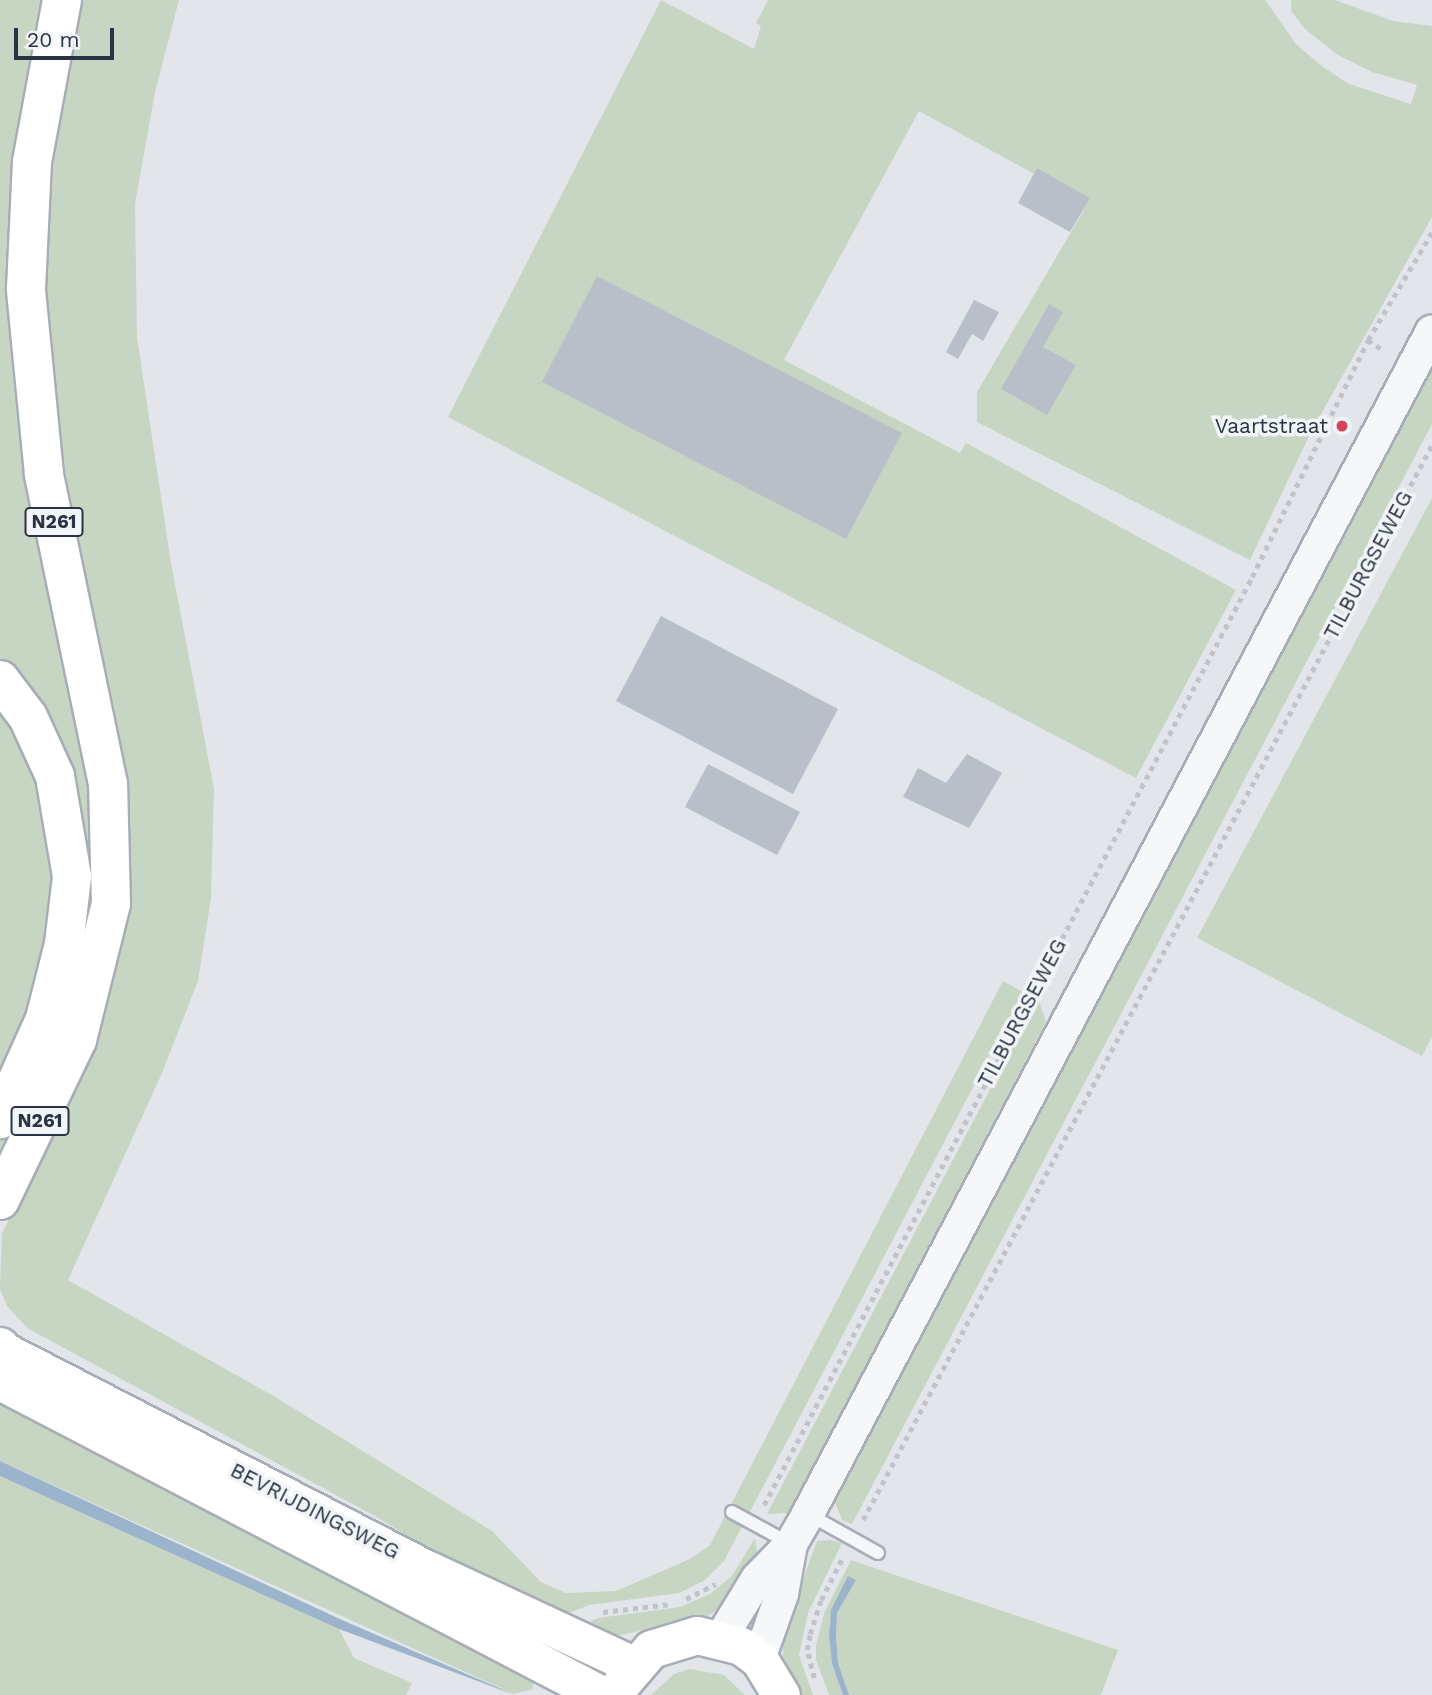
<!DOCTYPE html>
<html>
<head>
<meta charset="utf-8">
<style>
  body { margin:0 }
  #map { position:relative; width:1432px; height:1695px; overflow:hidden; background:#e2e6eb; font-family:"Work Sans",sans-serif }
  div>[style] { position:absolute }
  .green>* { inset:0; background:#c7d5c3 }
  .water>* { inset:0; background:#9cb3cc }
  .building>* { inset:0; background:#b9bfc9 }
  .path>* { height:4.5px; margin-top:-2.25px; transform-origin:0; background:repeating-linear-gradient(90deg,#c0c4ca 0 5px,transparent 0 10px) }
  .roads { filter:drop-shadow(2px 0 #a7adb6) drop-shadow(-2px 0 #a7adb6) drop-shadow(0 2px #a7adb6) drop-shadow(0 -2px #a7adb6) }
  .service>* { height:12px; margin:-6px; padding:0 6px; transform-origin:6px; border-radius:6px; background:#f5f7f9 }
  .tertiary>* { height:32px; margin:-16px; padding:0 16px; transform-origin:16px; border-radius:16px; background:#f5f7f9 }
  .secondary>* { height:37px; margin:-18.5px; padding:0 18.5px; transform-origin:18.5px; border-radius:18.5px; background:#fff }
  .trunk>* { height:38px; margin:-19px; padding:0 19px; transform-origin:19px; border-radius:19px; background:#fff }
  .dots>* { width:19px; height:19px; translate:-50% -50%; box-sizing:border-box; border:4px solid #f2f5f8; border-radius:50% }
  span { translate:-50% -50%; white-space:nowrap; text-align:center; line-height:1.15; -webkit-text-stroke:7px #f2f5f8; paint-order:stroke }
  .shield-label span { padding:2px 5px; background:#f2f5f8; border:2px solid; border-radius:5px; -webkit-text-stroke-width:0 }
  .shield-label { font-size:19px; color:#293344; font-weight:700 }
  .poi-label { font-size:21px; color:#293344 }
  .right { translate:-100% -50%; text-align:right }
  .street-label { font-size:21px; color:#293344 }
  .scale { position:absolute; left:14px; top:28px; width:100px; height:32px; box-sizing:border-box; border:4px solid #293344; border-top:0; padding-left:9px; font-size:21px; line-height:24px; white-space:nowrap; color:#293344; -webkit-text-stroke:5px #f2f5f8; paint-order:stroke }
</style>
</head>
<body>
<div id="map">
  <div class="green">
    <i style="clip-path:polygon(0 0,48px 0,26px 124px,98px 901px,0 1171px,0 1141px,22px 1099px,84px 900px,7px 667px,0 660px)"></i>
    <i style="clip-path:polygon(78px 0,179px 0,155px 92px,135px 204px,137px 337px,171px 563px,214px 789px,211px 898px,198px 981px,162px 1073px,68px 1280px,277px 1398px,492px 1531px,541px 1582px,566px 1593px,616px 1591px,690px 1559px,710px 1545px,1003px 981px,1023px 992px,724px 1561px,705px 1580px,679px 1593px,589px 1605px,564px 1615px,508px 1598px,375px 1516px,27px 1328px,7px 1306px,0 1289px,2px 1233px,68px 1102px,125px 909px,58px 482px,40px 272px,56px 101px)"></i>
    <i style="clip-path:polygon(661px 0,754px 49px,761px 26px,756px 23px,768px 0,1265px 0,1296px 44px,1323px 67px,1349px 84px,1411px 104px,1417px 85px,1372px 72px,1338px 55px,1306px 30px,1291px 11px,1291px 0,1335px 0,1393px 21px,1432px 26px,1432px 217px,1312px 430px,1250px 560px,977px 422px,977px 392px,1084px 210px,1082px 200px,919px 111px,784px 360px,960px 453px,966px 443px,1236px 590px,1136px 778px,448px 417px)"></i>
    <i style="clip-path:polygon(1432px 368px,1432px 424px,852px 1524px,842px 1520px,835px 1502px)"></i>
    <i style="clip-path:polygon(1432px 498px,1432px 1037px,1422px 1056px,1197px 938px)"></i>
    <i style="clip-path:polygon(0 711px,34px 764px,56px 890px,44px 968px,17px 1047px,0 1081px)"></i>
    <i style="clip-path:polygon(1038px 998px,1046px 1022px,788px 1513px,767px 1514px)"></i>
    <i style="clip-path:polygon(0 1394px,535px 1665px,533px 1689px,514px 1694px,0 1461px)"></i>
    <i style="clip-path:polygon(0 1476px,339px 1629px,354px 1658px,412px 1683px,406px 1695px,0 1695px)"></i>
    <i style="clip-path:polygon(755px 1538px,758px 1560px,727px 1603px,706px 1617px,611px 1637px,577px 1628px,598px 1618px,680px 1607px,710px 1594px,732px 1576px)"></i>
    <i style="clip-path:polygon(830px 1540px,842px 1543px,808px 1613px,799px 1655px,813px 1695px,794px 1695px,784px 1670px,782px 1638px,817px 1541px)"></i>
    <i style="clip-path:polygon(851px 1560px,1118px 1650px,1101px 1695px,849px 1695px,838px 1663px,836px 1635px,837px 1613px,856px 1580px,848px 1577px,829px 1623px,832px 1664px,843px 1695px,829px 1695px,816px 1660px,816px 1645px,825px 1611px)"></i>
    <i style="clip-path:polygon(690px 1669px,724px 1675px,745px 1695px,651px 1695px,674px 1674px)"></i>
  </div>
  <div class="water">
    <i style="clip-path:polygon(0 1461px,342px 1620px,515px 1695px,339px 1629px,0 1476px)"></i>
    <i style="clip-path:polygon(848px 1576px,856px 1580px,837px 1613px,836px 1635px,838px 1663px,849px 1695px,843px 1695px,832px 1664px,829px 1634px,831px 1610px)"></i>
  </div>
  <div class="building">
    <i style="clip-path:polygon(1037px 168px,1090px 198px,1070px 232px,1018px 203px)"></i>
    <i style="clip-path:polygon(597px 276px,902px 433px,846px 539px,542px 382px)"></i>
    <i style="clip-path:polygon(974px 300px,999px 312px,983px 341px,972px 334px,958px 359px,946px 352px)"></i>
    <i style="clip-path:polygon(1049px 304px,1063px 312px,1043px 347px,1076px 365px,1047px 415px,1001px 389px)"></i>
    <i style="clip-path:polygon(661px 616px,838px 709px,793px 794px,616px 701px)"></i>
    <i style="clip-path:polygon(967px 754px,1002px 773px,969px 828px,903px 797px,918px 768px,946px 783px)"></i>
    <i style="clip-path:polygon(708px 764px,800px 812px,777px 855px,685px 807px)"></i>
  </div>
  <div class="path">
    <i style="left:1368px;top:340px;width:18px;rotate:34deg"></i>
    <i style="left:764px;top:1505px;width:1048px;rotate:-62.26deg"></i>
    <i style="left:1252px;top:577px;width:264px;rotate:-63.9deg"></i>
    <i style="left:1368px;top:340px;width:126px;rotate:-59.3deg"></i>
    <i style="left:863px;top:1520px;width:1216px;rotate:-62.11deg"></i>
    <i style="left:686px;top:1599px;width:33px;rotate:-27deg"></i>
    <i style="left:603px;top:1612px;width:68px;rotate:-6.7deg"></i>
    <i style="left:814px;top:1678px;width:29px;rotate:-104deg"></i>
    <i style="left:807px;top:1650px;width:16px;rotate:-79deg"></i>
    <i style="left:810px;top:1634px;width:36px;rotate:-72deg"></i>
    <i style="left:821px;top:1600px;width:46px;rotate:-62.9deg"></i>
  </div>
  <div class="roads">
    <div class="service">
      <i style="left:732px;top:1512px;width:67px;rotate:28.5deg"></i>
      <i style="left:808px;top:1514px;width:80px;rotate:29.1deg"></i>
    </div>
    <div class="tertiary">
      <i style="left:721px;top:1638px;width:69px;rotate:-58.6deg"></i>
      <i style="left:757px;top:1579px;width:49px;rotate:-45.8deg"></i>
      <i style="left:791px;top:1544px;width:34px;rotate:-60deg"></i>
      <i style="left:808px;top:1514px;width:1337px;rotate:-62.19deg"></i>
      <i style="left:759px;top:1659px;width:69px;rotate:-70.5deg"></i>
      <i style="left:782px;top:1594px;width:51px;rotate:-79.8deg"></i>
    </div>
    <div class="secondary">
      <i style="left:0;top:1349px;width:483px;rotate:27.3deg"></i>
      <i style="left:429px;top:1570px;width:225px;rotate:25deg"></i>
      <i style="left:0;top:1381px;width:679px;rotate:27.55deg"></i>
      <i style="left:621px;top:1684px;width:46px;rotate:-49.4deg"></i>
      <i style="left:651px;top:1649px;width:48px;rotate:-16.9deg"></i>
      <i style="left:697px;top:1635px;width:45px;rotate:14deg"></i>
      <i style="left:741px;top:1646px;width:22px;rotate:36deg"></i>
      <i style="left:759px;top:1659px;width:42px;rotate:58.6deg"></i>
    </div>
    <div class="trunk">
      <i style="left:0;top:680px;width:46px;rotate:52.9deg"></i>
      <i style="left:28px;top:717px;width:65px;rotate:65.4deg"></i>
      <i style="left:55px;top:776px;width:102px;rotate:80.4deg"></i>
      <i style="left:72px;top:877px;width:67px;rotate:96.8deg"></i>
      <i style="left:64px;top:944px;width:77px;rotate:104.2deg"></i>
      <i style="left:45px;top:1019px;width:110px;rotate:114.2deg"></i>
      <i style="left:0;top:1200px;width:178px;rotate:-64.3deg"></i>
      <i style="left:77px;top:1040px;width:140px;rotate:-76deg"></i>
      <i style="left:111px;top:904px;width:120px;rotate:-91.4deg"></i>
      <i style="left:108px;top:784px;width:317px;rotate:-101.7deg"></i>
      <i style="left:44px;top:474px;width:186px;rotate:-95.6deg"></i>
      <i style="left:26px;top:289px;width:127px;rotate:-87.3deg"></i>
      <i style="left:32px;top:162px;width:165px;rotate:-79.5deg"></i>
      <i style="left:0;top:1347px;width:4px;rotate:56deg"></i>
    </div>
  </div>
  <div class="dots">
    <i style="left:1342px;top:426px;background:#d44357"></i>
  </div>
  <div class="shield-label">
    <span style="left:54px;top:522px">N261</span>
    <span style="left:40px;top:1121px">N261</span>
  </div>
  <div class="poi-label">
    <span class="right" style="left:1328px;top:426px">Vaartstraat</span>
  </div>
  <div class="street-label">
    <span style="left:1368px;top:565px;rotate:-62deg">TILBURGSEWEG</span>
    <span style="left:1022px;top:1013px;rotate:-62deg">TILBURGSEWEG</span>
    <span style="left:315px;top:1511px;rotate:27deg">BEVRIJDINGSWEG</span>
  </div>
  <div class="scale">20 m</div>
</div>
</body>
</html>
